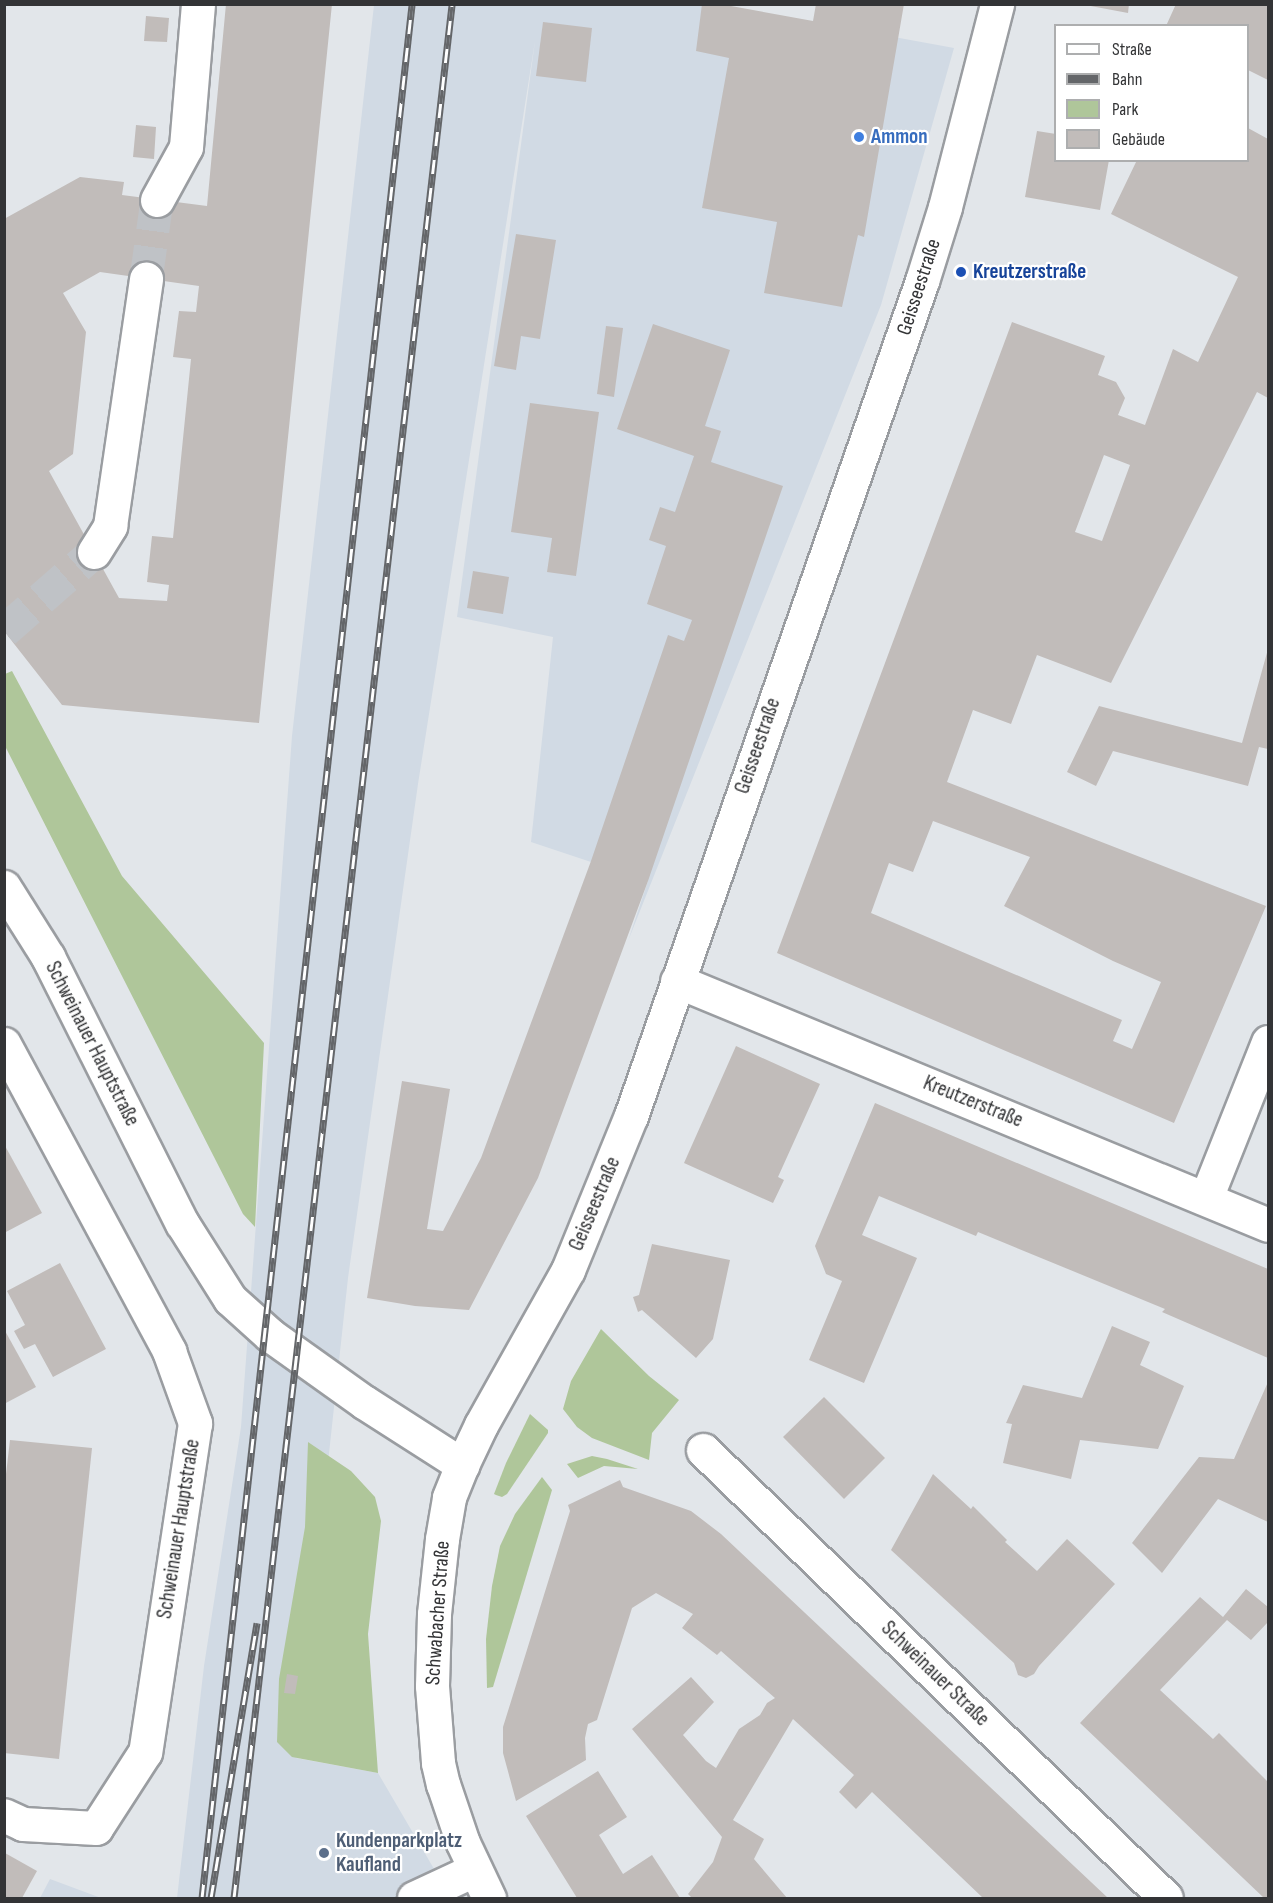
<!DOCTYPE html>
<html>
<head>
<meta charset="utf-8">
<style>
  body { margin:0 }
  #map { position:relative; width:1273px; height:1903px; overflow:hidden; background:#e2e6ea; font-family:"Sofia Sans Condensed",sans-serif }
  div>[style] { position:absolute }
  .built>* { inset:0; background:#d1dae4 }
  .green>* { inset:0; background:#afc69a }
  .building>* { inset:0; background:#c1bcba }
  .minor-tunnel>* { height:33px; margin-top:-16.5px; transform-origin:0; background:repeating-linear-gradient(90deg,#bfc2c6 0 33px,transparent 0 49px) }
  .roads { filter:drop-shadow(2px 0 #9a9da1) drop-shadow(-2px 0 #9a9da1) drop-shadow(0 2px #9a9da1) drop-shadow(0 -2px #9a9da1) }
  .minor>* { height:33px; margin:-16.5px; padding:0 16.5px; transform-origin:16.5px; border-radius:16.5px; background:#fff }
  .major>* { height:33px; margin:-16.5px; padding:0 16.5px; transform-origin:16.5px; border-radius:16.5px; background:#fff }
  .rail>* { height:7px; margin-top:-3.5px; transform-origin:0; background:repeating-linear-gradient(90deg,#fff 0 14px,#646669 0 28px); box-sizing:border-box; border-block:2px solid #646669 }
  .dots>* { width:16px; height:16px; translate:-50% -50%; box-sizing:border-box; border:3px solid #fff; border-radius:50% }
  span { translate:-50% -50%; white-space:nowrap; text-align:center; line-height:1.15; -webkit-text-stroke:4.5px #fff; paint-order:stroke }
  .shop-label { font-size:21px; color:#366cbe; font-weight:700 }
  .left { translate:0 -50%; text-align:left }
  .transit-label { font-size:21px; color:#164399; font-weight:700 }
  .street-label { font-size:21px; color:#333436 }
  .service-label { font-size:21px; color:#4e5e75; font-weight:700 }
  .frame { position:absolute; inset:0; border:6px solid #333436; pointer-events:none }
  .legend { position:absolute; left:1054px; top:24px; width:195px; height:138px; box-sizing:border-box; background:#fff; border:2px solid #adaeaf; margin:0; padding:8px 10px; list-style:none; font-size:18px; color:#333436 }
  .legend li { display:flex; align-items:center; gap:12px; height:30px }
  .legend b { width:30px; border:2px solid #adaeaf }
</style>
</head>
<body>
<div id="map">
  <div class="built">
    <i style="clip-path:polygon(374px 5px,720px 5px,954px 48px,881px 305px,628px 941px,648px 881px,531px 842px,553px 637px,457px 617px,535px 41px,418px 784px,348px 1278px,296px 1758px,378px 1773px,451px 1898px,177px 1898px,204px 1666px,241px 1427px,292px 736px)"></i>
    <i style="clip-path:polygon(50px 1879px,101px 1898px,40px 1898px)"></i>
  </div>
  <div class="green">
    <i style="clip-path:polygon(12px 671px,122px 876px,264px 1043px,255px 1227px,243px 1214px,5px 746px,5px 674px)"></i>
    <i style="clip-path:polygon(601px 1329px,649px 1376px,679px 1400px,652px 1433px,649px 1460px,592px 1438px,577px 1427px,563px 1409px,571px 1381px)"></i>
    <i style="clip-path:polygon(530px 1414px,548px 1430px,548px 1433px,507px 1494px,502px 1497px,496px 1495px,494px 1494px,506px 1463px)"></i>
    <i style="clip-path:polygon(308px 1442px,351px 1471px,375px 1497px,381px 1521px,368px 1634px,378px 1773px,292px 1757px,277px 1742px,279px 1679px,305px 1527px)"></i>
    <i style="clip-path:polygon(592px 1456px,607px 1459px,638px 1469px,604px 1466px,578px 1478px,567px 1464px)"></i>
    <i style="clip-path:polygon(542px 1477px,552px 1490px,493px 1687px,487px 1688px,486px 1639px,492px 1586px,500px 1546px,515px 1514px)"></i>
  </div>
  <div class="building">
    <i style="clip-path:polygon(evenodd,226px 4px,332px 4px,259px 723px,62px 705px,4px 631px,4px 219px,80px 177px,124px 182px,122px 195px,207px 206px,226px 4px,100px 272px,199px 286px,196px 312px,179px 311px,173px 357px,191px 359px,173px 538px,152px 536px,147px 582px,169px 585px,167px 601px,119px 598px,49px 471px,73px 454px,86px 332px,63px 293px,100px 272px)"></i>
    <i style="clip-path:polygon(702px 4px,720px 4px,813px 21px,816px 4px,904px 4px,864px 237px,858px 235px,842px 307px,764px 293px,777px 222px,702px 208px,729px 58px,696px 51px)"></i>
    <i style="clip-path:polygon(1080px 4px,1129px 4px,1128px 13px)"></i>
    <i style="clip-path:polygon(1176px 4px,1268px 4px,1268px 80px,1248px 70px,1248px 26px,1166px 26px)"></i>
    <i style="clip-path:polygon(146px 16px,169px 18px,167px 42px,144px 41px)"></i>
    <i style="clip-path:polygon(543px 22px,592px 28px,586px 82px,536px 76px)"></i>
    <i style="clip-path:polygon(136px 125px,156px 127px,154px 159px,133px 157px)"></i>
    <i style="clip-path:polygon(evenodd,1248px 128px,1268px 139px,1268px 398px,1257px 392px,1111px 683px,1037px 655px,1011px 724px,973px 710px,947px 782px,1266px 906px,1174px 1123px,777px 953px,1012px 322px,1105px 356px,1098px 375px,1116px 382px,1125px 398px,1118px 415px,1145px 425px,1173px 349px,1198px 362px,1238px 277px,1111px 214px,1137px 160px,1248px 160px,1248px 128px,1104px 455px,1130px 465px,1102px 541px,1075px 532px,1104px 455px,1248px 128px,933px 821px,1030px 857px,1004px 906px,1113px 961px,1161px 982px,1132px 1049px,1113px 1041px,1122px 1020px,871px 913px,889px 863px,913px 872px,933px 821px)"></i>
    <i style="clip-path:polygon(1037px 131px,1056px 134px,1056px 160px,1109px 160px,1100px 210px,1025px 197px)"></i>
    <i style="clip-path:polygon(516px 234px,556px 240px,540px 339px,521px 336px,516px 370px,494px 366px)"></i>
    <i style="clip-path:polygon(653px 324px,730px 350px,705px 426px,721px 431px,711px 462px,783px 486px,648px 881px,538px 1178px,469px 1310px,415px 1306px,367px 1298px,402px 1081px,450px 1089px,427px 1229px,443px 1231px,481px 1158px,591px 861px,668px 635px,684px 641px,692px 620px,647px 604px,666px 546px,649px 540px,660px 507px,675px 512px,694px 456px,617px 429px)"></i>
    <i style="clip-path:polygon(606px 326px,623px 328px,614px 397px,597px 394px)"></i>
    <i style="clip-path:polygon(530px 403px,599px 412px,576px 576px,547px 572px,552px 538px,511px 532px)"></i>
    <i style="clip-path:polygon(473px 571px,509px 577px,503px 614px,467px 608px)"></i>
    <i style="clip-path:polygon(1268px 649px,1268px 749px,1259px 747px,1248px 786px,1113px 751px,1096px 786px,1067px 772px,1099px 706px,1242px 743px)"></i>
    <i style="clip-path:polygon(736px 1046px,820px 1084px,778px 1177px,784px 1180px,773px 1203px,684px 1163px)"></i>
    <i style="clip-path:polygon(875px 1103px,1268px 1269px,1268px 1358px,1162px 1312px,1165px 1309px,978px 1232px,976px 1236px,879px 1196px,862px 1235px,917px 1258px,864px 1383px,809px 1360px,842px 1281px,826px 1274px,815px 1246px)"></i>
    <i style="clip-path:polygon(4px 1144px,42px 1213px,4px 1233px)"></i>
    <i style="clip-path:polygon(652px 1244px,730px 1260px,713px 1339px,696px 1358px,642px 1310px,638px 1312px,633px 1297px,639px 1295px)"></i>
    <i style="clip-path:polygon(60px 1263px,106px 1349px,53px 1377px,35px 1344px,24px 1349px,14px 1331px,25px 1325px,7px 1291px)"></i>
    <i style="clip-path:polygon(1112px 1326px,1150px 1342px,1140px 1365px,1184px 1386px,1158px 1449px,1080px 1440px,1071px 1479px,1003px 1463px,1012px 1424px,1006px 1423px,1023px 1385px,1082px 1398px)"></i>
    <i style="clip-path:polygon(4px 1329px,36px 1387px,4px 1404px)"></i>
    <i style="clip-path:polygon(1268px 1382px,1268px 1522px,1218px 1499px,1162px 1573px,1132px 1543px,1199px 1457px,1234px 1459px)"></i>
    <i style="clip-path:polygon(824px 1397px,885px 1458px,844px 1499px,783px 1437px)"></i>
    <i style="clip-path:polygon(10px 1440px,92px 1448px,59px 1759px,4px 1753px,4px 1491px)"></i>
    <i style="clip-path:polygon(933px 1474px,971px 1509px,973px 1506px,1007px 1540px,1005px 1542px,1037px 1571px,1067px 1539px,1115px 1584px,1039px 1666px,1034px 1674px,1026px 1678px,1018px 1675px,1014px 1663px,891px 1550px)"></i>
    <i style="clip-path:polygon(620px 1480px,623px 1487px,691px 1511px,721px 1534px,1108px 1898px,983px 1898px,872px 1792px,856px 1809px,839px 1792px,854px 1775px,793px 1719px,733px 1820px,764px 1839px,754px 1859px,787px 1898px,692px 1898px,688px 1894px,713px 1862px,722px 1837px,632px 1729px,691px 1677px,714px 1702px,683px 1735px,706px 1761px,716px 1768px,739px 1729px,760px 1715px,767px 1703px,775px 1698px,721px 1651px,717px 1655px,682px 1628px,693px 1614px,656px 1593px,632px 1608px,597px 1720px,588px 1724px,585px 1738px,586px 1760px,516px 1801px,503px 1753px,503px 1727px,570px 1511px,568px 1505px)"></i>
    <i style="clip-path:polygon(1246px 1589px,1268px 1607px,1268px 1622px,1251px 1640px,1227px 1620px,1160px 1690px,1213px 1739px,1219px 1733px,1268px 1782px,1268px 1898px,1264px 1898px,1080px 1723px,1200px 1597px,1223px 1617px)"></i>
    <i style="clip-path:polygon(287px 1674px,298px 1676px,295px 1694px,284px 1693px)"></i>
    <i style="clip-path:polygon(598px 1771px,627px 1817px,599px 1835px,623px 1874px,652px 1855px,680px 1898px,577px 1898px,526px 1816px)"></i>
    <i style="clip-path:polygon(5px 1853px,37px 1871px,22px 1898px,5px 1898px)"></i>
  </div>
  <div class="minor-tunnel">
    <i style="left:146px;top:279px;width:80px;rotate:-82.1deg"></i>
    <i style="left:4px;top:631px;width:120px;rotate:-41.3deg"></i>
  </div>
  <div class="roads">
    <div class="minor">
      <i style="left:157px;top:200px;width:60px;rotate:-61.3deg"></i>
      <i style="left:186px;top:147px;width:144px;rotate:-85.2deg"></i>
      <i style="left:94px;top:552px;width:31px;rotate:-58deg"></i>
      <i style="left:110px;top:526px;width:250px;rotate:-81.7deg"></i>
      <i style="left:677px;top:981px;width:639px;rotate:22.43deg"></i>
      <i style="left:4px;top:1044px;width:349px;rotate:61.7deg"></i>
      <i style="left:169px;top:1351px;width:77px;rotate:70.1deg"></i>
      <i style="left:195px;top:1423px;width:333px;rotate:98.6deg"></i>
      <i style="left:145px;top:1752px;width:90px;rotate:122.8deg"></i>
      <i style="left:96px;top:1828px;width:73px;rotate:-176.9deg"></i>
      <i style="left:23px;top:1824px;width:21px;rotate:-155deg"></i>
      <i style="left:1206px;top:1198px;width:168px;rotate:-68.3deg"></i>
      <i style="left:703px;top:1450px;width:644px;rotate:44.06deg"></i>
      <i style="left:462px;top:1465px;width:44px;rotate:-64.6deg"></i>
      <i style="left:481px;top:1425px;width:178px;rotate:-60.7deg"></i>
      <i style="left:568px;top:1270px;width:166px;rotate:-67.8deg"></i>
      <i style="left:631px;top:1116px;width:884px;rotate:-70.79deg"></i>
      <i style="left:922px;top:281px;width:77px;rotate:-72.7deg"></i>
      <i style="left:945px;top:207px;width:210px;rotate:-75.6deg"></i>
      <i style="left:414px;top:1898px;width:66px;rotate:-25deg"></i>
    </div>
    <div class="major">
      <i style="left:4px;top:887px;width:83px;rotate:57.8deg"></i>
      <i style="left:48px;top:957px;width:298px;rotate:63.3deg"></i>
      <i style="left:182px;top:1223px;width:90px;rotate:57.7deg"></i>
      <i style="left:230px;top:1299px;width:54px;rotate:42deg"></i>
      <i style="left:270px;top:1335px;width:115px;rotate:35.5deg"></i>
      <i style="left:364px;top:1402px;width:117px;rotate:32.7deg"></i>
      <i style="left:462px;top:1465px;width:35px;rotate:112deg"></i>
      <i style="left:449px;top:1498px;width:42px;rotate:99.7deg"></i>
      <i style="left:442px;top:1539px;width:75px;rotate:96.1deg"></i>
      <i style="left:434px;top:1614px;width:72px;rotate:91.6deg"></i>
      <i style="left:432px;top:1686px;width:77px;rotate:85.5deg"></i>
      <i style="left:438px;top:1763px;width:22px;rotate:77deg"></i>
      <i style="left:443px;top:1784px;width:62px;rotate:71.3deg"></i>
      <i style="left:463px;top:1843px;width:61px;rotate:64.7deg"></i>
    </div>
  </div>
  <div class="rail">
    <i style="left:202px;top:1898px;width:1906px;rotate:-83.67deg"></i>
    <i style="left:211px;top:1898px;width:279px;rotate:-80.5deg"></i>
    <i style="left:234px;top:1898px;width:1907px;rotate:-83.43deg"></i>
  </div>
  <div class="dots">
    <i style="left:859px;top:137px;background:#3f7fe0"></i>
    <i style="left:961px;top:272px;background:#1a4fb4"></i>
    <i style="left:324px;top:1853px;background:#5c6f8a"></i>
  </div>
  <div class="shop-label">
    <span class="left" style="left:871px;top:137px">Ammon</span>
  </div>
  <div class="transit-label">
    <span class="left" style="left:973px;top:272px">Kreutzerstraße</span>
  </div>
  <div class="street-label">
    <span style="left:919px;top:287px;rotate:-72deg">Geisseestraße</span>
    <span style="left:758px;top:746px;rotate:-71deg">Geisseestraße</span>
    <span style="left:92px;top:1044px;rotate:63deg">Schweinauer Hauptstraße</span>
    <span style="left:973px;top:1102px;rotate:22deg">Kreutzerstraße</span>
    <span style="left:595px;top:1204px;rotate:-67deg">Geisseestraße</span>
    <span style="left:179px;top:1529px;rotate:-81deg">Schweinauer Hauptstraße</span>
    <span style="left:438px;top:1613px;rotate:-86deg">Schwabacher Straße</span>
    <span style="left:935px;top:1674px;rotate:44deg">Schweinauer Straße</span>
  </div>
  <div class="service-label">
    <span class="left" style="left:336px;top:1853px">Kundenparkplatz<br>Kaufland</span>
  </div>
  <div class="frame"></div>
  <ul class="legend">
  <li><b style="height:8px;background:#fff"></b>Straße</li>
  <li><b style="height:8px;background:#646669"></b>Bahn</li>
  <li><b style="height:16px;background:#afc69a"></b>Park</li>
  <li><b style="height:16px;background:#c1bcba"></b>Gebäude</li>
  </ul>
</div>
</body>
</html>
